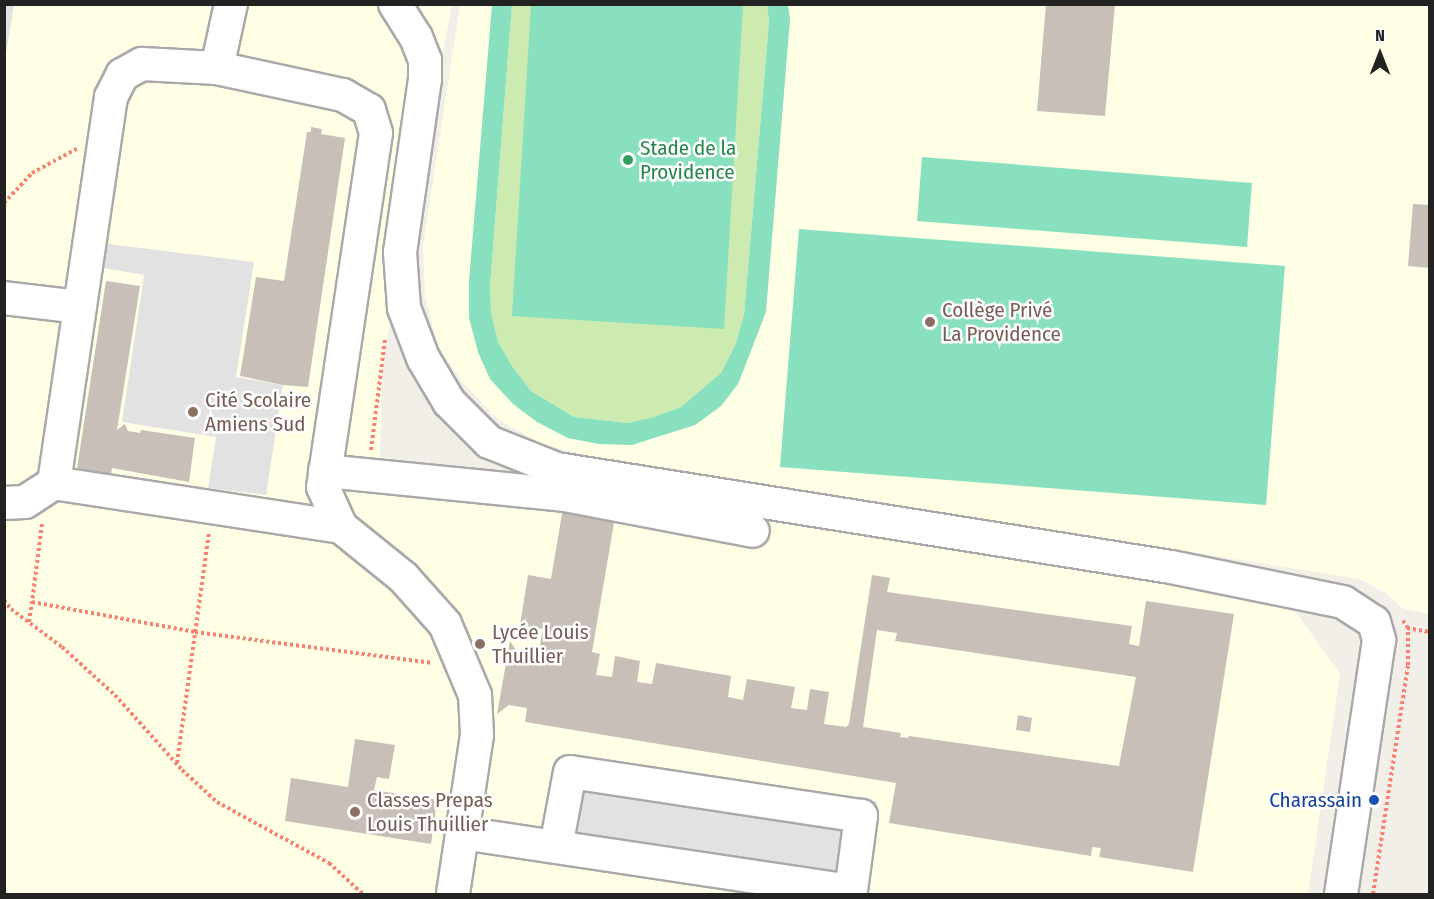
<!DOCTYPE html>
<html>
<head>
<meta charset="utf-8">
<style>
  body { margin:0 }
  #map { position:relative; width:1434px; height:899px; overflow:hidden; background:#f2efe9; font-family:"Fira Sans Condensed",sans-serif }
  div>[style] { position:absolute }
  .education>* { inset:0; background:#ffffe5 }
  .grass>* { inset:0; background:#cdebb0 }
  .pitch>* { inset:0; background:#88e0be }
  .parking>* { inset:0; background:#e2e2e2 }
  .building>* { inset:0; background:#c7bfb8 }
  .path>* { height:4px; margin-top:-2px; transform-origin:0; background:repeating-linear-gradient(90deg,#fa8072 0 3px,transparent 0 6px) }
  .roads { filter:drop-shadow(2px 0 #a9a9a9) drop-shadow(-2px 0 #a9a9a9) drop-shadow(0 2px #a9a9a9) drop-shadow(0 -2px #a9a9a9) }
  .minor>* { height:32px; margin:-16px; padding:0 16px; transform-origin:16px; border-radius:16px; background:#fff }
  .dots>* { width:16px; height:16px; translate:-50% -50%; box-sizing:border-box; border:3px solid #fff; border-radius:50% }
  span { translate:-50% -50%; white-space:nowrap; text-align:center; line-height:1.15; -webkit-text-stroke:5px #fff; paint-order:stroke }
  .leisure-label { font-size:21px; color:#27864d }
  .left { translate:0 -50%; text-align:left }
  .education-label { font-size:21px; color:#785e54 }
  .transit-label { font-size:21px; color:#164399 }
  .right { translate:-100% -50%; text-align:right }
  .frame { position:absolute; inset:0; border:6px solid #222; pointer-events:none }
  .north { position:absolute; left:1350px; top:24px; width:60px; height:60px; -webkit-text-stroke:4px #fff; paint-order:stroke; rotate:0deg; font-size:16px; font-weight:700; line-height:24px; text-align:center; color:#222 }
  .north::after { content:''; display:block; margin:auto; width:21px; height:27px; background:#222; clip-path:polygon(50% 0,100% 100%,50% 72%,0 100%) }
</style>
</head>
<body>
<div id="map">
  <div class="education">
    <i style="clip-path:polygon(5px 5px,452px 5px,382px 366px,380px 457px,724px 505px,1288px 601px,1340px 674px,1308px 894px,5px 894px)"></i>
    <i style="clip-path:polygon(460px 5px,1429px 5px,1429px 614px,1402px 608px,1386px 593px,1359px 579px,590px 456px,541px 444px,496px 418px,463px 383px,438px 347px,425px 296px,423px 246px)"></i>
  </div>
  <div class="grass">
    <i style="clip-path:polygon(512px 5px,767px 5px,769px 22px,744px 315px,736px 343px,721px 373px,681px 407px,654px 417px,628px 423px,574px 417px,531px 391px,512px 366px,498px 342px,491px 312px,490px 286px)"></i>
  </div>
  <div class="pitch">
    <i style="clip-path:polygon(492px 5px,512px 5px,490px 286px,491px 312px,498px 342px,512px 366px,531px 391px,574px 417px,628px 423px,654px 417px,681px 407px,721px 373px,736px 343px,744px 315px,769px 22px,767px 5px,788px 5px,790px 19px,766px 312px,738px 384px,721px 406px,695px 425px,632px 445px,599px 444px,568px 438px,537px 422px,513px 404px,490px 379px,478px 352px,469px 318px,469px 281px)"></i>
    <i style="clip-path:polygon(531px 5px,743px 5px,724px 329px,512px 316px)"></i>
    <i style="clip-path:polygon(922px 157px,1252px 183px,1247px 247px,917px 221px)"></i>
    <i style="clip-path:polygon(799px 229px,1285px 266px,1266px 505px,780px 467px)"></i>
  </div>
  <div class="parking">
    <i style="clip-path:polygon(5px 4px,14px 5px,5px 60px,4px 5px)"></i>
    <i style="clip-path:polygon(101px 243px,254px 262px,236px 377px,283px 385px,266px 495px,208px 488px,216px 437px,122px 422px,144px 275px,97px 267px)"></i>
    <i style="clip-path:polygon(562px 755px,877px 802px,862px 894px,547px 856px)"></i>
  </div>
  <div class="building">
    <i style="clip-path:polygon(1046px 4px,1115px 4px,1105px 116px,1037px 111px)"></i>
    <i style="clip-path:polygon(311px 127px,322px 129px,321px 134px,345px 138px,308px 387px,283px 385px,240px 376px,256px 277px,284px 281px,307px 132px,311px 132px)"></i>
    <i style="clip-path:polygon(1413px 204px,1430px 205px,1430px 268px,1408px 266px)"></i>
    <i style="clip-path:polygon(106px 281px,140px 286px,117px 430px,125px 424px,128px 431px,140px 433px,141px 430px,195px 438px,189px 482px,112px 468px,109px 487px,75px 481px)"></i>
    <i style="clip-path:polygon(evenodd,563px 508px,615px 517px,592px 652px,600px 654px,596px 675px,612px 677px,615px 656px,640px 661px,637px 682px,652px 684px,656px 663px,731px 676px,728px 697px,743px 700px,747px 679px,795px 687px,791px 708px,807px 710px,810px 689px,829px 692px,824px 724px,846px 727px,849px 724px,872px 575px,890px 578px,887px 592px,1132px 626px,1129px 644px,1139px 646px,1146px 601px,1234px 614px,1193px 872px,1099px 857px,1101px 848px,1092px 847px,1091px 856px,889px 823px,896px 783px,525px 722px,527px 708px,509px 705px,497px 714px,510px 641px,518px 653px,538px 656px,543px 629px,520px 625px,528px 575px,551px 579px,563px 508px,877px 630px,897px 633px,895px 641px,1136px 677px,1119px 766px,909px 736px,908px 738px,900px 737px,901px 733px,863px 727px,877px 630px)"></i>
    <i style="clip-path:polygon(1018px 715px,1032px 718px,1030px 732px,1016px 730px)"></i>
    <i style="clip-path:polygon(355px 739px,395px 745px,389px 779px,377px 777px,374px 790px,437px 800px,431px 844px,285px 821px,291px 778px,348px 787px)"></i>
  </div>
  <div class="path">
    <i style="left:4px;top:203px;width:41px;rotate:-47deg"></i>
    <i style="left:32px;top:173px;width:52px;rotate:-28.5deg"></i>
    <i style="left:371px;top:450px;width:112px;rotate:-82.8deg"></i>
    <i style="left:42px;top:524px;width:79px;rotate:97.3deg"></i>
    <i style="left:32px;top:602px;width:166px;rotate:10.4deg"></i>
    <i style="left:195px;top:632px;width:240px;rotate:7.4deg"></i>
    <i style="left:4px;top:600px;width:11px;rotate:52deg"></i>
    <i style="left:11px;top:609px;width:64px;rotate:36.7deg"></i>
    <i style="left:62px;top:647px;width:72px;rotate:42.2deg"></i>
    <i style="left:115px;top:695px;width:101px;rotate:48.2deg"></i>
    <i style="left:182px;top:770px;width:47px;rotate:42.4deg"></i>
    <i style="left:217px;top:802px;width:128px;rotate:28.6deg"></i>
    <i style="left:329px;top:863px;width:46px;rotate:42.4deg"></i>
    <i style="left:29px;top:622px;width:20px;rotate:-81deg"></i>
    <i style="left:1407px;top:628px;width:23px;rotate:10deg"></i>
    <i style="left:177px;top:763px;width:232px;rotate:-82.1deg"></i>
    <i style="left:1373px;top:894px;width:232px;rotate:-81.3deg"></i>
    <i style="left:1408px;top:665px;width:37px;rotate:-90deg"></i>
    <i style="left:1408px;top:628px;width:11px;rotate:-124deg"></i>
  </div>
  <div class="roads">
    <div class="minor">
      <i style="left:395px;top:4px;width:39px;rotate:58deg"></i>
      <i style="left:416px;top:37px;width:25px;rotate:69deg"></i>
      <i style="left:425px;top:60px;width:19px;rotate:90deg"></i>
      <i style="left:425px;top:79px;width:175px;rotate:98.2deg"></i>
      <i style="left:400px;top:252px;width:56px;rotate:85.9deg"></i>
      <i style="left:404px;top:308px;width:53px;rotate:69.2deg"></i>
      <i style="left:423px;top:358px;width:51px;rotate:59.4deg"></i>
      <i style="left:449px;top:402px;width:57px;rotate:45deg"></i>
      <i style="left:489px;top:442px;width:73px;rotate:21.7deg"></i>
      <i style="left:557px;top:469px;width:622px;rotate:9.07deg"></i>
      <i style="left:1171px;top:567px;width:176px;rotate:11.5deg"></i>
      <i style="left:1343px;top:602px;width:37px;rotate:33deg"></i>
      <i style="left:1374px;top:622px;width:19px;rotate:74deg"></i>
      <i style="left:1379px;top:640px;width:257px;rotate:98.5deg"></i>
      <i style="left:217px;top:68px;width:66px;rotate:-77.7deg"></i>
      <i style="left:4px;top:298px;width:76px;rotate:6.8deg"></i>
      <i style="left:325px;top:471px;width:241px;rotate:5.7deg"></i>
      <i style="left:565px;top:495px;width:191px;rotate:10.8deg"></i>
      <i style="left:4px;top:503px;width:21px;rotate:-3deg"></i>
      <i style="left:25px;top:502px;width:35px;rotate:-33deg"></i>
      <i style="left:341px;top:527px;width:290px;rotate:-171.3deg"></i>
      <i style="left:54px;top:483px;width:390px;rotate:-81.6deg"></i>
      <i style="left:111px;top:97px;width:25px;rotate:-63deg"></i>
      <i style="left:122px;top:75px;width:23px;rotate:-29deg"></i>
      <i style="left:142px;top:64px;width:75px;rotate:3.1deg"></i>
      <i style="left:217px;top:68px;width:129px;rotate:12.1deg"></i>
      <i style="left:343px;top:95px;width:30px;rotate:30deg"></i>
      <i style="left:369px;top:110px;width:24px;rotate:73deg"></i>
      <i style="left:376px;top:133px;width:358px;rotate:98.5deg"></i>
      <i style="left:323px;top:487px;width:44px;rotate:65.8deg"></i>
      <i style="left:341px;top:527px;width:80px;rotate:38.9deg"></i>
      <i style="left:403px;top:577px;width:63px;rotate:48.2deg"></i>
      <i style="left:445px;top:624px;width:77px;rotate:67.1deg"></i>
      <i style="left:475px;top:695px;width:40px;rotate:87.1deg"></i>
      <i style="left:477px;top:735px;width:161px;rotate:98.6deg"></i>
      <i style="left:462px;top:833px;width:393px;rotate:8.5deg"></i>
      <i style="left:851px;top:891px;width:76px;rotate:-82.4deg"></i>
      <i style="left:861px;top:816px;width:294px;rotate:-171.4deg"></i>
      <i style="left:570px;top:772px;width:76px;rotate:100.6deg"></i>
    </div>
  </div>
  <div class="dots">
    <i style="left:628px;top:160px;background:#2e9e5b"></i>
    <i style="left:930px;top:322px;background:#8d6e63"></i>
    <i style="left:193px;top:412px;background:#8d6e63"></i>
    <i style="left:480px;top:644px;background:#8d6e63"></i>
    <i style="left:1374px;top:800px;background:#1a4fb4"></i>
    <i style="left:355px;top:812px;background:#8d6e63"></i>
  </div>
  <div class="leisure-label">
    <span class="left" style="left:640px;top:160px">Stade de la<br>Providence</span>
  </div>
  <div class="education-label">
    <span class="left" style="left:942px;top:322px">Collège Privé<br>La Providence</span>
    <span class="left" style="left:205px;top:412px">Cité Scolaire<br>Amiens Sud</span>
    <span class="left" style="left:492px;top:644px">Lycée Louis<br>Thuillier</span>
    <span class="left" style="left:367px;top:812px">Classes Prepas<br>Louis Thuillier</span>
  </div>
  <div class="transit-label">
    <span class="right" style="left:1362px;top:800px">Charassain</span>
  </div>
  <div class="frame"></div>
  <div class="north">N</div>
</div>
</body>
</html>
